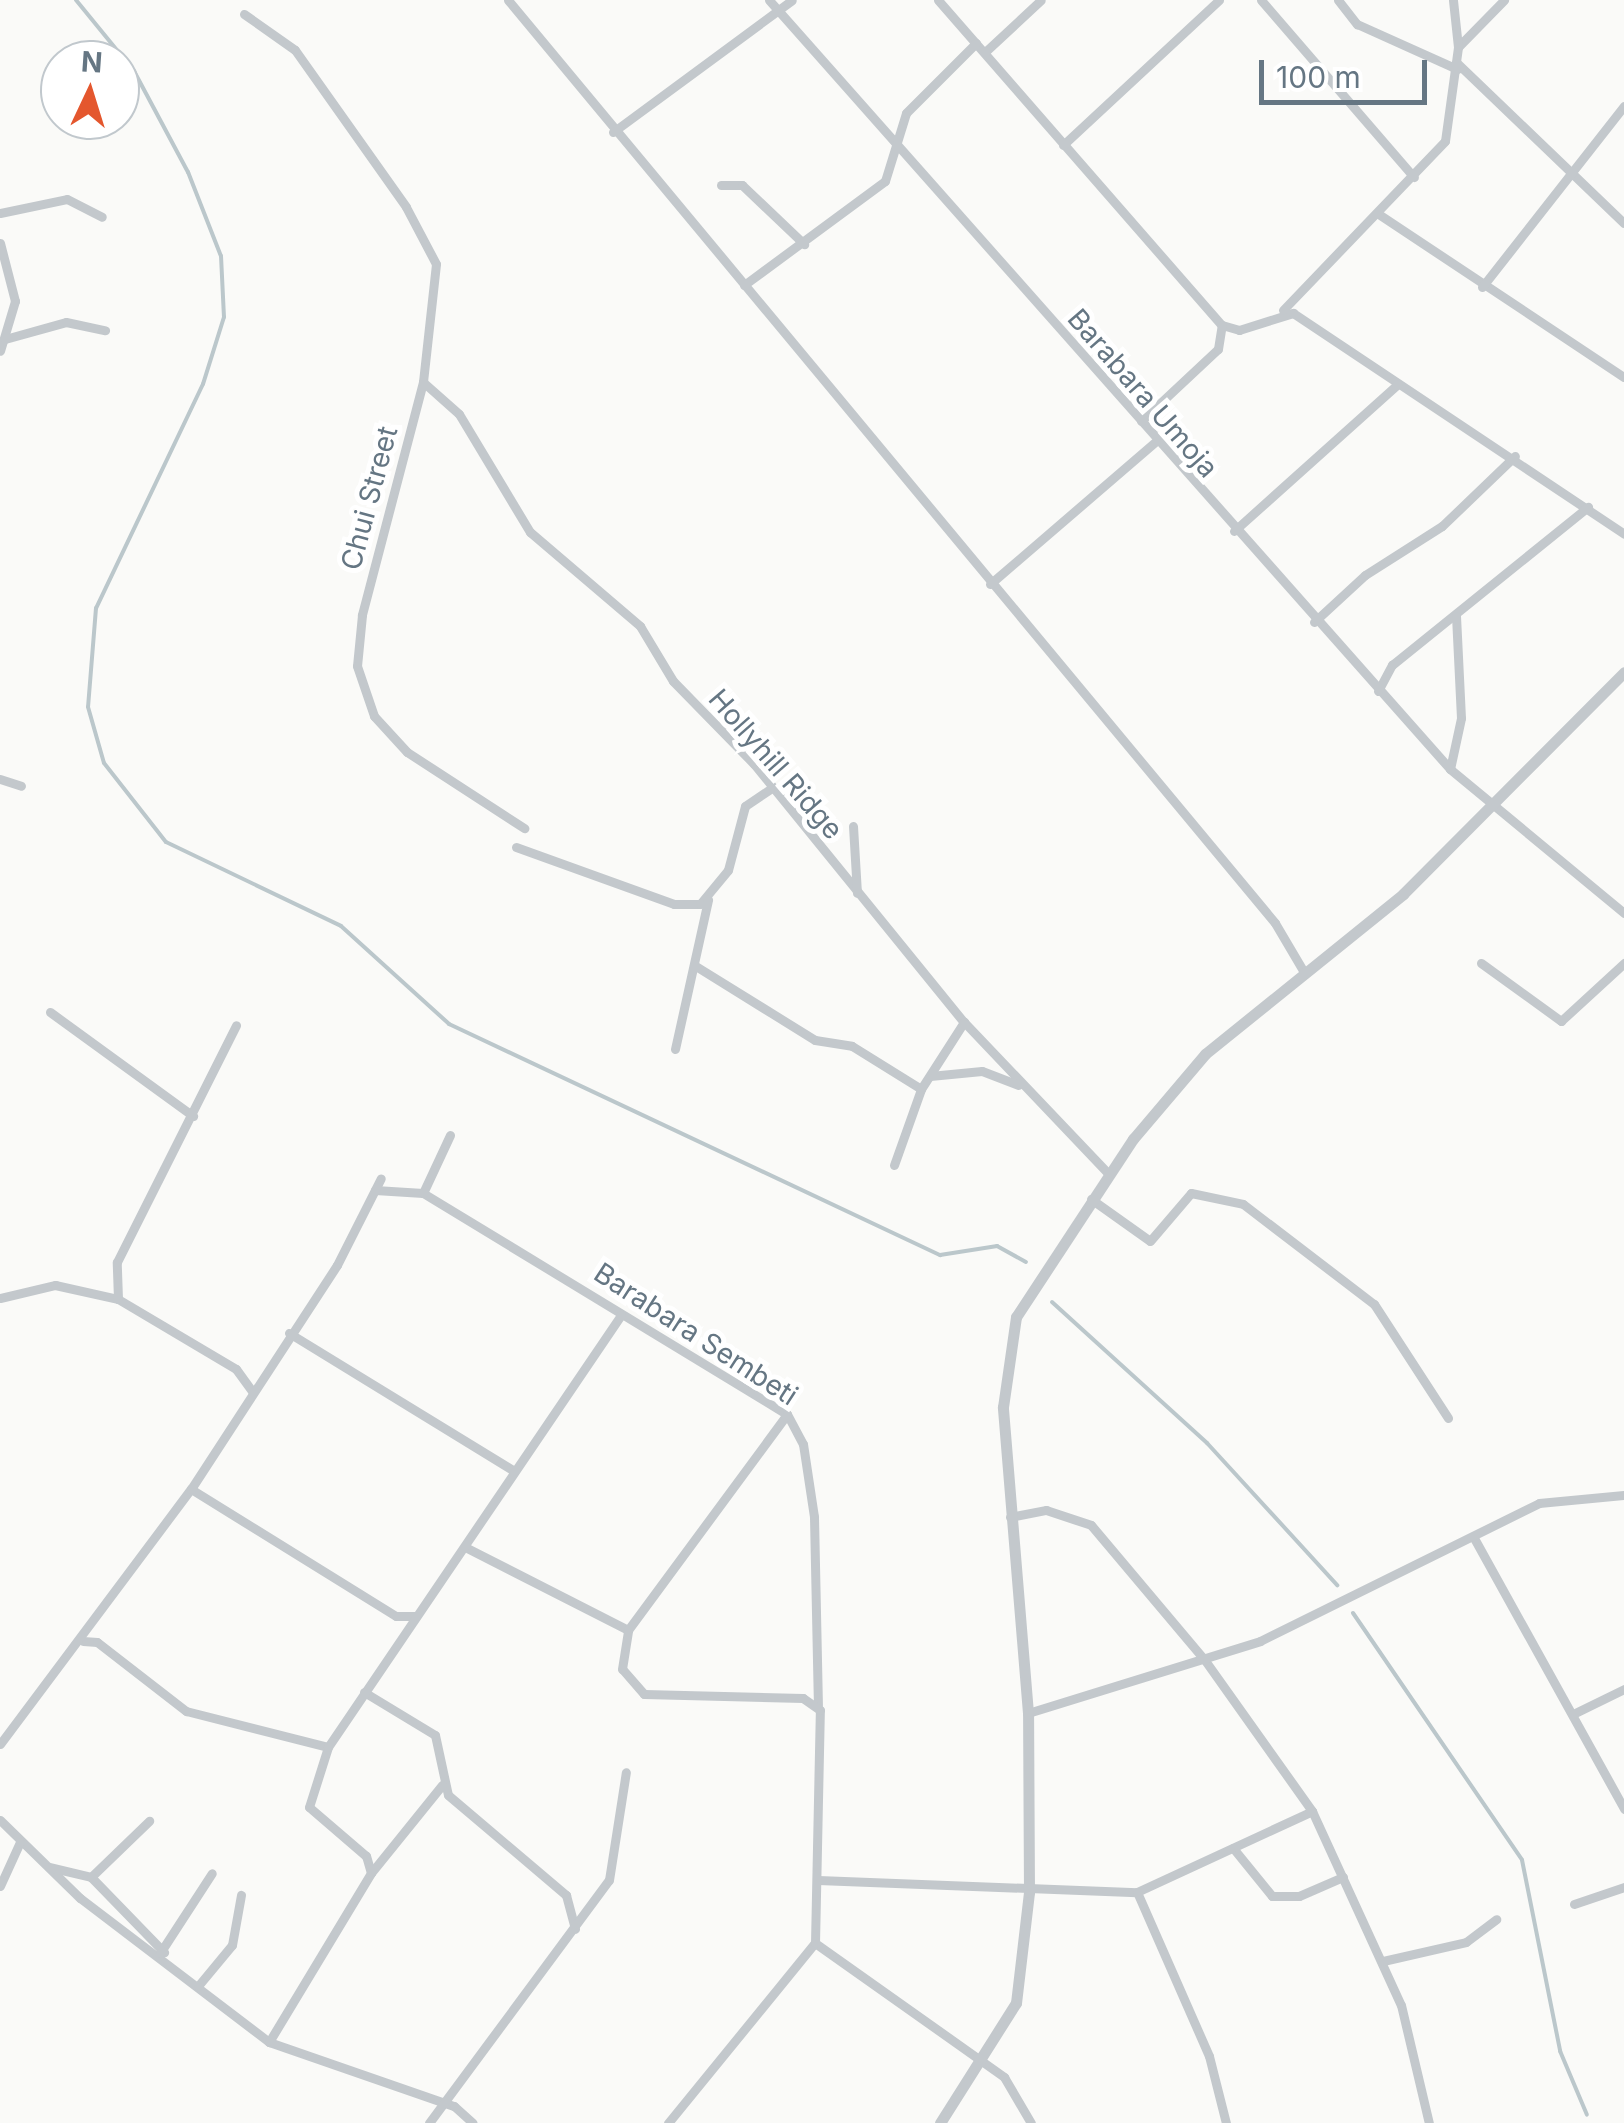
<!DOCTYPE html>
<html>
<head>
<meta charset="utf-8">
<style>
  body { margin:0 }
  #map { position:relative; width:1624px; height:2123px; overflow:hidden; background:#fafaf8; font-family:Inter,sans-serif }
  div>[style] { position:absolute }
  .stream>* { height:4px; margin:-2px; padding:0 2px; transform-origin:2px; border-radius:2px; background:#bbc7cb }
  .minor>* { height:9px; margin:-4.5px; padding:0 4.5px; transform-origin:4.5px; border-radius:4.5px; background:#c3c8cc }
  .tertiary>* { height:11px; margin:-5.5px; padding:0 5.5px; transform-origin:5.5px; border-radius:5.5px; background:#c3c8cc }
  span { translate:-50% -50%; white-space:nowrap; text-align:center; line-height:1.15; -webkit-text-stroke:10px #fff; paint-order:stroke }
  .street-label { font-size:28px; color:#657683 }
  .north { position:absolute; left:40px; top:40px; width:100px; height:100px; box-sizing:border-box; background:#fff; border:2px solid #c1c8cd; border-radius:50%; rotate:4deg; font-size:28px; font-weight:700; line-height:40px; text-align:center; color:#657683 }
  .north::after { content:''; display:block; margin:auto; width:35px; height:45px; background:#e4572e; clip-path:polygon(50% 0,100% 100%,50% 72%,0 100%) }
  .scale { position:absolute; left:1259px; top:60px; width:168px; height:45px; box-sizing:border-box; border:5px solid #657683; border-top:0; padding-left:12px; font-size:30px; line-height:35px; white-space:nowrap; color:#657683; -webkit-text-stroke:8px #fff; paint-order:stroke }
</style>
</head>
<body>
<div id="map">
  <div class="stream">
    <i style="left:76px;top:0;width:92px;rotate:50.8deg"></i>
    <i style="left:134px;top:71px;width:115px;rotate:61.9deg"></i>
    <i style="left:188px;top:172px;width:90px;rotate:68.6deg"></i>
    <i style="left:221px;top:256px;width:61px;rotate:87.2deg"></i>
    <i style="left:224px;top:317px;width:70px;rotate:107.4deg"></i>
    <i style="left:203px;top:384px;width:248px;rotate:115.5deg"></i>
    <i style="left:96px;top:608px;width:99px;rotate:94.6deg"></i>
    <i style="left:88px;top:707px;width:58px;rotate:74.1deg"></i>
    <i style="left:104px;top:763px;width:100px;rotate:51.9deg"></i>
    <i style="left:166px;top:842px;width:194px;rotate:25.6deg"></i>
    <i style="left:341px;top:926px;width:146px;rotate:42.2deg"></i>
    <i style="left:449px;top:1024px;width:543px;rotate:25.2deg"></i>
    <i style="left:940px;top:1255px;width:58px;rotate:-9deg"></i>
    <i style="left:997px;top:1246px;width:33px;rotate:29deg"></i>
    <i style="left:1052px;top:1302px;width:210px;rotate:42.3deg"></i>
    <i style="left:1207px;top:1443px;width:193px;rotate:47.5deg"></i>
    <i style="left:1353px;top:1613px;width:299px;rotate:55.6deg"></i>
    <i style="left:1522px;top:1860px;width:195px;rotate:78.7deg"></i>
    <i style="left:1560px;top:2051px;width:69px;rotate:67.1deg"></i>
  </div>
  <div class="minor">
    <i style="left:508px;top:0;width:1200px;rotate:50.27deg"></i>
    <i style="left:1275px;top:923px;width:59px;rotate:59.5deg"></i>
    <i style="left:769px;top:0;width:1027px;rotate:48.47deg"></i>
    <i style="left:1450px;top:769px;width:226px;rotate:39.6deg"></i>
    <i style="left:938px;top:0;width:432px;rotate:48.9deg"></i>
    <i style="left:1222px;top:325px;width:18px;rotate:16deg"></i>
    <i style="left:1239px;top:330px;width:57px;rotate:-17.5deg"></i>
    <i style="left:1293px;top:313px;width:398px;rotate:33.7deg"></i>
    <i style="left:1261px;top:0;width:234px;rotate:49.2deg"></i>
    <i style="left:1338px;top:0;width:31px;rotate:52deg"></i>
    <i style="left:1357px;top:24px;width:110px;rotate:24.2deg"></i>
    <i style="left:244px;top:14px;width:62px;rotate:35.2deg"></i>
    <i style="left:295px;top:50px;width:192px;rotate:54.7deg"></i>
    <i style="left:406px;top:207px;width:64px;rotate:62.2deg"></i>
    <i style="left:436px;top:264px;width:119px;rotate:96.3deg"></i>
    <i style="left:423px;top:382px;width:241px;rotate:104.7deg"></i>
    <i style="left:362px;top:615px;width:51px;rotate:95.6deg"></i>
    <i style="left:357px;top:666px;width:53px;rotate:71.2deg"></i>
    <i style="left:374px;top:716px;width:49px;rotate:47.5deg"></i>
    <i style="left:407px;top:752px;width:140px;rotate:33deg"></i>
    <i style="left:1458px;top:47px;width:66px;rotate:-45.6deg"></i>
    <i style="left:985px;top:52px;width:76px;rotate:-42.9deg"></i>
    <i style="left:1457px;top:63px;width:231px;rotate:43.8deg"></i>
    <i style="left:613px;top:132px;width:222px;rotate:-36.4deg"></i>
    <i style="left:1063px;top:145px;width:213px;rotate:-42.9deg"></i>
    <i style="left:721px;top:185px;width:21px"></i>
    <i style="left:742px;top:185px;width:86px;rotate:43.6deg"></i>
    <i style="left:0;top:213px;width:68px;rotate:-11.8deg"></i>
    <i style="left:67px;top:199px;width:39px;rotate:27deg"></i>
    <i style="left:1380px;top:215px;width:293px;rotate:33.6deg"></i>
    <i style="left:0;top:243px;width:60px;rotate:75.5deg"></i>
    <i style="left:15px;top:301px;width:52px;rotate:106.7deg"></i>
    <i style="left:744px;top:285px;width:175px;rotate:-36.4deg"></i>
    <i style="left:885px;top:181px;width:71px;rotate:-72.8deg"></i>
    <i style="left:906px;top:113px;width:99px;rotate:-45deg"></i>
    <i style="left:1482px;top:287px;width:230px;rotate:-51.9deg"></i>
    <i style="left:1283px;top:310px;width:234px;rotate:-46.2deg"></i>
    <i style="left:1445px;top:141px;width:95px;rotate:-82.1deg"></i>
    <i style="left:1458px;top:47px;width:47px;rotate:-96.1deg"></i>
    <i style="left:5px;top:339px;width:63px;rotate:-15.6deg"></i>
    <i style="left:66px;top:322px;width:40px;rotate:12deg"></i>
    <i style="left:423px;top:382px;width:48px;rotate:41.6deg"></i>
    <i style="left:459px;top:414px;width:138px;rotate:59deg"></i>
    <i style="left:530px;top:532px;width:145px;rotate:40.5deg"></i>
    <i style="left:640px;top:626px;width:64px;rotate:59deg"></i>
    <i style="left:673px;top:681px;width:116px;rotate:45.7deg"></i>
    <i style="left:754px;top:764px;width:333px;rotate:50.9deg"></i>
    <i style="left:964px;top:1022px;width:209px;rotate:46.4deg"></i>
    <i style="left:1141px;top:421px;width:105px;rotate:-43.1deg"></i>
    <i style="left:1218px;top:349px;width:24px;rotate:-81deg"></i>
    <i style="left:1234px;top:531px;width:220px;rotate:-41.9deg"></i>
    <i style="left:990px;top:584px;width:219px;rotate:-40.7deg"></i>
    <i style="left:1314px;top:622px;width:69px;rotate:-42.7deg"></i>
    <i style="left:1365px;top:575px;width:91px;rotate:-32.5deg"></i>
    <i style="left:1442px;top:526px;width:101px;rotate:-43.8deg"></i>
    <i style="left:1378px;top:691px;width:30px;rotate:-62deg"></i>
    <i style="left:1392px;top:665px;width:252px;rotate:-38.9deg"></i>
    <i style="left:1450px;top:769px;width:52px;rotate:-77.8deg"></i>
    <i style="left:1461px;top:718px;width:102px;rotate:-92.8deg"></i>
    <i style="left:0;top:779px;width:22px;rotate:18deg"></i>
    <i style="left:853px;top:826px;width:67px;rotate:86.6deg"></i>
    <i style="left:516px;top:847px;width:168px;rotate:19.8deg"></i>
    <i style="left:674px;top:904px;width:26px"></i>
    <i style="left:700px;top:904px;width:44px;rotate:-50.5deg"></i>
    <i style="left:728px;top:870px;width:66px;rotate:-75.1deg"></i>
    <i style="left:745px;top:806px;width:30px;rotate:-34deg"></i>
    <i style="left:1481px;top:963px;width:99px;rotate:35.9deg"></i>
    <i style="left:1561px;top:1021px;width:86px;rotate:-42.6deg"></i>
    <i style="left:694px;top:965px;width:142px;rotate:31.8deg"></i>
    <i style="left:815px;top:1040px;width:37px;rotate:9deg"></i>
    <i style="left:852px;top:1046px;width:81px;rotate:31.9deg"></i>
    <i style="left:50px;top:1012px;width:177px;rotate:36deg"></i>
    <i style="left:675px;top:1049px;width:153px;rotate:-77.5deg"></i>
    <i style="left:930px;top:1076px;width:52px;rotate:-5.5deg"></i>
    <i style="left:982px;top:1071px;width:39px;rotate:21deg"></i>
    <i style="left:894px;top:1165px;width:81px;rotate:-70.4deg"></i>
    <i style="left:921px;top:1089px;width:80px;rotate:-57.3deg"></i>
    <i style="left:375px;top:1190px;width:48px;rotate:3.6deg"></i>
    <i style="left:423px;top:1193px;width:426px;rotate:31.3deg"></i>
    <i style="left:787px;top:1414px;width:34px;rotate:62deg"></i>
    <i style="left:803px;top:1444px;width:74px;rotate:81.4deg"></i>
    <i style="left:814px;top:1517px;width:188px;rotate:88.8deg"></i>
    <i style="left:423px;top:1193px;width:64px;rotate:-65deg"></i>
    <i style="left:1091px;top:1199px;width:72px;rotate:35.4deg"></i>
    <i style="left:1150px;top:1241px;width:63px;rotate:-49.5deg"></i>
    <i style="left:1191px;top:1193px;width:53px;rotate:11.9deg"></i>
    <i style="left:1243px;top:1204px;width:165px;rotate:37.4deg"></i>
    <i style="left:1374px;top:1304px;width:136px;rotate:57deg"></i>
    <i style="left:0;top:1298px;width:57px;rotate:-13.3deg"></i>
    <i style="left:55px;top:1285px;width:65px;rotate:12.5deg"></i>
    <i style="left:118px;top:1299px;width:137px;rotate:30.7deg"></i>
    <i style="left:236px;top:1369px;width:27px;rotate:54deg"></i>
    <i style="left:118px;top:1299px;width:37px;rotate:-92deg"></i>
    <i style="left:117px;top:1262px;width:265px;rotate:-63.3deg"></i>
    <i style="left:289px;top:1333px;width:264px;rotate:31.5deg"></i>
    <i style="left:191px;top:1489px;width:241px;rotate:31.8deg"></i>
    <i style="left:396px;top:1616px;width:20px"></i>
    <i style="left:1010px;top:1517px;width:37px;rotate:-11deg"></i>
    <i style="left:1046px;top:1510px;width:47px;rotate:18.4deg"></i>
    <i style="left:1091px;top:1525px;width:175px;rotate:49.9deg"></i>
    <i style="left:1204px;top:1659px;width:186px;rotate:54.6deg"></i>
    <i style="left:1312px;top:1811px;width:213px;rotate:65.4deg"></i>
    <i style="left:1401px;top:2005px;width:121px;rotate:76.7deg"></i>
    <i style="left:1474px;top:1538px;width:310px;rotate:61deg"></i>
    <i style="left:465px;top:1547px;width:183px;rotate:27deg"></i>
    <i style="left:83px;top:1641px;width:14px;rotate:4deg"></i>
    <i style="left:97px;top:1642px;width:113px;rotate:37.8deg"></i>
    <i style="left:186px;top:1711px;width:146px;rotate:14.2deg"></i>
    <i style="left:364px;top:1692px;width:83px;rotate:31.2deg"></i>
    <i style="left:435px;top:1735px;width:61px;rotate:77.8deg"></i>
    <i style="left:448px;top:1795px;width:155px;rotate:40.3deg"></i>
    <i style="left:566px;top:1895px;width:35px;rotate:75deg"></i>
    <i style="left:1028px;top:1713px;width:243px;rotate:-17.2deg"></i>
    <i style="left:1260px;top:1641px;width:311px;rotate:-26.3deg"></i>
    <i style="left:1539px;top:1503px;width:85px;rotate:-5.4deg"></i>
    <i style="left:1573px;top:1714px;width:57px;rotate:-26.1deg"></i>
    <i style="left:0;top:1744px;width:319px;rotate:-53.2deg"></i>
    <i style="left:191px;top:1489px;width:267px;rotate:-56.9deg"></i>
    <i style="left:337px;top:1265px;width:97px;rotate:-63.2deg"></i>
    <i style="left:0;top:1820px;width:112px;rotate:44.3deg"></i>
    <i style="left:80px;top:1898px;width:238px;rotate:37.3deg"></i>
    <i style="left:269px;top:2042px;width:196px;rotate:19.1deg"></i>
    <i style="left:454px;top:2106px;width:25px;rotate:42deg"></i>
    <i style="left:1233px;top:1848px;width:62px;rotate:50.9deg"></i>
    <i style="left:1272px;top:1896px;width:27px"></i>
    <i style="left:1299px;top:1896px;width:48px;rotate:-23.4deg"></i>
    <i style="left:49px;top:1867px;width:43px;rotate:13.4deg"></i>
    <i style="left:91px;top:1877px;width:81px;rotate:-44deg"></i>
    <i style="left:371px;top:1873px;width:113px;rotate:-51.1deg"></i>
    <i style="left:91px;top:1877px;width:105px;rotate:45.8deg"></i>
    <i style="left:818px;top:1880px;width:319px;rotate:2.2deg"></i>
    <i style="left:1137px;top:1892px;width:193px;rotate:-24.8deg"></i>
    <i style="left:0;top:1886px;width:48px;rotate:-65.6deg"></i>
    <i style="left:1137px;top:1892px;width:179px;rotate:66.3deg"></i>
    <i style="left:1209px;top:2056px;width:69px;rotate:75.8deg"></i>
    <i style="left:1574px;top:1904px;width:53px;rotate:-18.8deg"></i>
    <i style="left:815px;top:1943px;width:232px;rotate:35.3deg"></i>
    <i style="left:1004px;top:2077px;width:53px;rotate:59.6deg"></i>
    <i style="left:160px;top:1953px;width:95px;rotate:-57deg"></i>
    <i style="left:1383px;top:1961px;width:85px;rotate:-12.9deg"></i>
    <i style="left:1466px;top:1942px;width:38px;rotate:-37deg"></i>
    <i style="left:198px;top:1986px;width:53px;rotate:-50.3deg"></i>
    <i style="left:232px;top:1945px;width:51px;rotate:-79.8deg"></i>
    <i style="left:269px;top:2042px;width:197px;rotate:-58.9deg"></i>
    <i style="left:371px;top:1873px;width:18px;rotate:-106deg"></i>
    <i style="left:366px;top:1856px;width:75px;rotate:-139.3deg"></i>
    <i style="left:309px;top:1807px;width:63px;rotate:-72.4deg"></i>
    <i style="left:328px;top:1747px;width:522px;rotate:-55.85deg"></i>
    <i style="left:429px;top:2123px;width:302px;rotate:-53.5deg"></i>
    <i style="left:609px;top:1880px;width:109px;rotate:-81.1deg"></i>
    <i style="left:668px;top:2123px;width:232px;rotate:-50.8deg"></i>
    <i style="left:815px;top:1943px;width:233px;rotate:-88.8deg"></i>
    <i style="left:820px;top:1710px;width:21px;rotate:-145deg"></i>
    <i style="left:803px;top:1698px;width:159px;rotate:-178.6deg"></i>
    <i style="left:644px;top:1694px;width:33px;rotate:-131deg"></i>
    <i style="left:622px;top:1669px;width:39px;rotate:-81deg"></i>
    <i style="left:628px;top:1630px;width:268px;rotate:-53.6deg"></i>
  </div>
  <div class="tertiary">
    <i style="left:940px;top:2123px;width:142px;rotate:-57.7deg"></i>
    <i style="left:1016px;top:2003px;width:112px;rotate:-83.3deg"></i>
    <i style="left:1029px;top:1892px;width:179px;rotate:-90.3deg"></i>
    <i style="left:1028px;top:1713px;width:307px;rotate:-94.7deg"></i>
    <i style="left:1003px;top:1407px;width:91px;rotate:-81.8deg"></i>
    <i style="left:1016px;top:1317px;width:213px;rotate:-56.7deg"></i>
    <i style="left:1133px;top:1139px;width:111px;rotate:-49.7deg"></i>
    <i style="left:1205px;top:1054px;width:255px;rotate:-38.9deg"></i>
    <i style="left:1403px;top:894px;width:313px;rotate:-45.1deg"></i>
  </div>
  <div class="street-label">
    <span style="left:1143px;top:393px;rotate:49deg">Barabara Umoja</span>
    <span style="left:369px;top:498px;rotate:-75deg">Chui Street</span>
    <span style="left:776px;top:764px;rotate:49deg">Hollyhill Ridge</span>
    <span style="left:696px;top:1334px;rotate:33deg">Barabara Sembeti</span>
  </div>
  <div class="north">N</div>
  <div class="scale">100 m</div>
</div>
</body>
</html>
